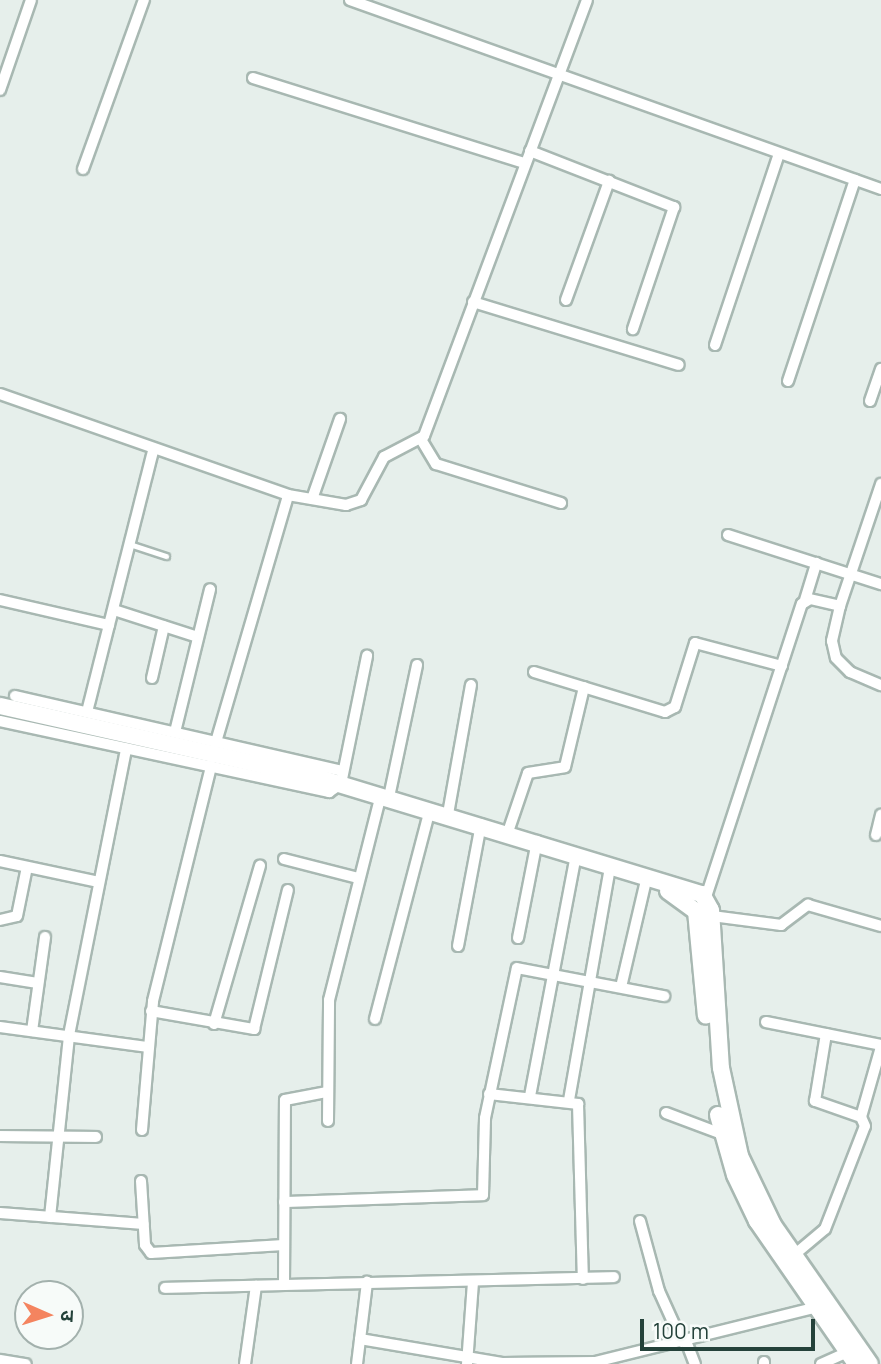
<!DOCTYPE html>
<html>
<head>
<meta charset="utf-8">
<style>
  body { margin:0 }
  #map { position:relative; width:881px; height:1364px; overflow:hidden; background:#e6efeb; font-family:Manrope,"Noto Sans Devanagari",sans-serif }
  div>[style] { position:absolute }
  .roads { filter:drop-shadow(2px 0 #a8b8b2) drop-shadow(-2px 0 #a8b8b2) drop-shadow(0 2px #a8b8b2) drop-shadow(0 -2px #a8b8b2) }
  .lane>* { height:5px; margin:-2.5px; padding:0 2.5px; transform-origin:2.5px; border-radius:2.5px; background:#fff }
  .street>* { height:10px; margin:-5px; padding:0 5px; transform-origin:5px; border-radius:5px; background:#fff }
  .secondary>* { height:16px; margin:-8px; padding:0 8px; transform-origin:8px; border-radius:8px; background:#fff }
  span { translate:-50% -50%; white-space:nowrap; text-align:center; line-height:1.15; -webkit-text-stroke:6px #f7fbf9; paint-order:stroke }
  .north { position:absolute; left:14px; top:1280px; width:70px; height:70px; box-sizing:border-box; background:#f7fbf9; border:2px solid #a3b1ad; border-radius:50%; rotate:93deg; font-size:19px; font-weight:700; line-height:28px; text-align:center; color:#24423a }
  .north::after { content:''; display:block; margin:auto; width:24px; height:32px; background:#f4845f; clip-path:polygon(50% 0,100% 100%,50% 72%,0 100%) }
  .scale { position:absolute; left:640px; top:1319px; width:175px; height:32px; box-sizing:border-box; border:4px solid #24423a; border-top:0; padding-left:9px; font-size:21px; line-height:24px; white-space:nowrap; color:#24423a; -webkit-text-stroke:5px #f7fbf9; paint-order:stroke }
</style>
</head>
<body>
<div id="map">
  <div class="roads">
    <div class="lane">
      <i style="left:129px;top:544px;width:39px;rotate:18deg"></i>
    </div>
    <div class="street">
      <i style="left:350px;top:0;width:564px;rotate:19.59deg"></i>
      <i style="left:253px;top:78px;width:285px;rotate:17.4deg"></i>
      <i style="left:0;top:90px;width:95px;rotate:-71deg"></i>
      <i style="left:530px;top:151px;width:155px;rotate:21.3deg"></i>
      <i style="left:674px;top:207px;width:129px;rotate:108.6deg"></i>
      <i style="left:83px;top:169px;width:180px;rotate:-70.2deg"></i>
      <i style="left:566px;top:300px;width:127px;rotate:-70.1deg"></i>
      <i style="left:473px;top:302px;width:215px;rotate:17deg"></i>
      <i style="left:715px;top:345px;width:201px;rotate:-71.5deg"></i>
      <i style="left:788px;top:381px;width:212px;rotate:-71.6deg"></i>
      <i style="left:0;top:394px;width:305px;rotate:19.3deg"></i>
      <i style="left:288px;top:495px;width:59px;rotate:9.8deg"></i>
      <i style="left:346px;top:505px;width:16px;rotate:-18deg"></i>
      <i style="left:361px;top:500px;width:49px;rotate:-61.9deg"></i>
      <i style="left:384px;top:457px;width:45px;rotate:-27.7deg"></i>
      <i style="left:424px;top:436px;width:465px;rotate:-69.5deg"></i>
      <i style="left:870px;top:401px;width:34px;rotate:-71deg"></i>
      <i style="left:422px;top:441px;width:27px;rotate:59deg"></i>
      <i style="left:436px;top:464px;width:131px;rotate:17.3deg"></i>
      <i style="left:312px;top:499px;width:85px;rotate:-70.7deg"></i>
      <i style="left:728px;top:535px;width:161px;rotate:17.8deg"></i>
      <i style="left:0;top:600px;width:112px;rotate:12.9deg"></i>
      <i style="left:805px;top:600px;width:39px;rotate:-73deg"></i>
      <i style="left:840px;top:606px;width:36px;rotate:103deg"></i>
      <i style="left:832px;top:641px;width:17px;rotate:77deg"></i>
      <i style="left:836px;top:658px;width:20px;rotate:45deg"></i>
      <i style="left:850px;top:672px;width:34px;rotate:23deg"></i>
      <i style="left:114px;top:610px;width:88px;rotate:17.8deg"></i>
      <i style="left:534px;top:672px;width:137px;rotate:17deg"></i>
      <i style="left:665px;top:712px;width:11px;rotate:-27deg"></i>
      <i style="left:675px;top:707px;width:67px;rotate:-72.6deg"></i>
      <i style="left:695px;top:643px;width:90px;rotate:14.8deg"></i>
      <i style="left:152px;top:678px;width:53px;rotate:-77deg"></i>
      <i style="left:15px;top:696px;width:336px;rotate:12.9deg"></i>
      <i style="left:87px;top:712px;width:268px;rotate:-75.8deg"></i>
      <i style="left:0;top:721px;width:337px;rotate:12.2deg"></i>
      <i style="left:329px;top:792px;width:14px;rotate:-34deg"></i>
      <i style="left:341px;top:784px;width:131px;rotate:-78.5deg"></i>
      <i style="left:175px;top:732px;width:147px;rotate:-76.2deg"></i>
      <i style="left:216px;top:742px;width:257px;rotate:-73.7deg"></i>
      <i style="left:389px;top:797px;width:135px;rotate:-78deg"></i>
      <i style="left:448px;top:814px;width:131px;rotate:-79.9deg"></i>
      <i style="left:508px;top:832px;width:62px;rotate:-71.3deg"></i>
      <i style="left:528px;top:773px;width:37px;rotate:-9deg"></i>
      <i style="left:565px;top:767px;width:82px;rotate:-76.6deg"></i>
      <i style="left:876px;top:835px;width:21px;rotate:-76deg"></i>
      <i style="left:284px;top:859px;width:76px;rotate:14.4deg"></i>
      <i style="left:0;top:861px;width:101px;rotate:12deg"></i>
      <i style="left:704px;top:903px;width:315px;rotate:-71.9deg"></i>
      <i style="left:802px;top:604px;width:9px;rotate:-32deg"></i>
      <i style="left:810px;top:599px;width:31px;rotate:13deg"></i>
      <i style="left:840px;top:606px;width:129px;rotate:-71.4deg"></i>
      <i style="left:712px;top:916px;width:70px;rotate:7.4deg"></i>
      <i style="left:781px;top:925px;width:34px;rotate:-37deg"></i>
      <i style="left:808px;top:905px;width:76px;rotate:16deg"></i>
      <i style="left:0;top:920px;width:17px;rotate:-13deg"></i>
      <i style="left:17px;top:916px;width:50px;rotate:-78.5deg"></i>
      <i style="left:518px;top:938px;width:99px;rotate:-78.9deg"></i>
      <i style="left:458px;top:946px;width:124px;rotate:-79.3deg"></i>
      <i style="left:0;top:977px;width:38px;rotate:9deg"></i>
      <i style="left:621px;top:987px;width:110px;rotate:-76.8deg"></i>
      <i style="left:151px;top:1011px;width:105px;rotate:9.9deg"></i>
      <i style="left:254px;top:1029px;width:143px;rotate:-76.3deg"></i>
      <i style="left:375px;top:1019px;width:217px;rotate:-75.3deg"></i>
      <i style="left:766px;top:1022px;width:117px;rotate:11.3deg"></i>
      <i style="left:214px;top:1024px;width:165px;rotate:-73.8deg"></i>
      <i style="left:0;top:1027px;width:148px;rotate:7.7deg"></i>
      <i style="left:32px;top:1031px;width:95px;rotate:-82.1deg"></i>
      <i style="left:489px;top:1094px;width:90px;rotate:6.4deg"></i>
      <i style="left:578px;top:1104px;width:175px;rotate:88.4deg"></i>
      <i style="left:530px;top:1096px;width:245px;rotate:-79.2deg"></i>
      <i style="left:569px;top:1100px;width:236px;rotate:-80deg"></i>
      <i style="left:666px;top:1113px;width:60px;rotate:20.6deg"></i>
      <i style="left:861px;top:1117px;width:73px;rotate:-74.1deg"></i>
      <i style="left:328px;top:1121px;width:121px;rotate:-89.5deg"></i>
      <i style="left:329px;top:1000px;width:211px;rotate:-75.8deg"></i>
      <i style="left:142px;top:1130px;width:129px;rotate:-85.1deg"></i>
      <i style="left:153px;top:1001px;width:242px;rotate:-76.1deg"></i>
      <i style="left:0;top:1136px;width:96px;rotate:0.6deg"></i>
      <i style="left:141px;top:1181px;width:64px;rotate:86.4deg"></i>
      <i style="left:145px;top:1245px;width:10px;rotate:53deg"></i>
      <i style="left:151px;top:1253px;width:133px;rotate:-3.4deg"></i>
      <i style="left:284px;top:1202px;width:199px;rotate:-2deg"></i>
      <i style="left:483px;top:1195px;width:77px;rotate:-88.5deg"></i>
      <i style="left:485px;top:1118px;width:153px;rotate:-78deg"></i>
      <i style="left:517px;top:968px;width:150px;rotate:10.8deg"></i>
      <i style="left:0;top:1213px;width:144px;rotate:4.4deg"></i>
      <i style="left:50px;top:1217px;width:183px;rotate:-84deg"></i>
      <i style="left:69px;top:1035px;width:292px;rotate:-78.7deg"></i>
      <i style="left:640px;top:1221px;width:73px;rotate:74.8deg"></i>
      <i style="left:659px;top:1291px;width:56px;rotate:65.7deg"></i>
      <i style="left:794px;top:1255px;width:40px;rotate:-40deg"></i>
      <i style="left:825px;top:1229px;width:110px;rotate:-68.8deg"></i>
      <i style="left:865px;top:1126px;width:10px;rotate:-114deg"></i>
      <i style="left:861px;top:1117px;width:49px;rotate:-160.8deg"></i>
      <i style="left:815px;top:1101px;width:68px;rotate:-80.7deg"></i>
      <i style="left:284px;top:1285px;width:185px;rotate:-89.7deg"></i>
      <i style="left:285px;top:1100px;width:43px;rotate:-10.8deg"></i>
      <i style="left:165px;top:1288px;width:449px;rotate:-1.4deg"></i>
      <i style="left:360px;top:1339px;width:144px;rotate:9.6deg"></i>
      <i style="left:502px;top:1363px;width:93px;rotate:-0.6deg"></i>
      <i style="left:595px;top:1362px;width:233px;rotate:-13.9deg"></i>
      <i style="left:686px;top:1341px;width:25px;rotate:69deg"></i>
      <i style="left:0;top:1360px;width:26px;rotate:9deg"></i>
      <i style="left:764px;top:1362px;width:2px;rotate:90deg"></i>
      <i style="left:245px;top:1364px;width:79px;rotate:-82deg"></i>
      <i style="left:357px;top:1364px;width:83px;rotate:-83deg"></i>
      <i style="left:467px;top:1364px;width:81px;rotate:-85.8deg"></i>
      <i style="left:821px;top:1364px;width:30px;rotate:-24deg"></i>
    </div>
    <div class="secondary">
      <i style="left:0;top:706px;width:324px;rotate:12.7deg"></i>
      <i style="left:316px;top:777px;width:403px;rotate:16.9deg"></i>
      <i style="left:702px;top:894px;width:18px;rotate:61deg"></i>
      <i style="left:711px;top:910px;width:158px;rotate:86.4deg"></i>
      <i style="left:721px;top:1068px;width:90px;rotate:77.8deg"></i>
      <i style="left:740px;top:1156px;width:76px;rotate:64.4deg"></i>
      <i style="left:773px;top:1225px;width:169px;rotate:55.1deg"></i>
      <i style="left:668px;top:891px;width:34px;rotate:36deg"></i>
      <i style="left:696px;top:911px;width:105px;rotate:84.6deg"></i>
      <i style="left:718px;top:1115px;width:62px;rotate:74.2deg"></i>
      <i style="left:735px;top:1175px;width:51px;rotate:64.4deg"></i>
      <i style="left:757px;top:1221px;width:174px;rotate:55.3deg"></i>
    </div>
  </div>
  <div class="north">उ</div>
  <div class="scale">100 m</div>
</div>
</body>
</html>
